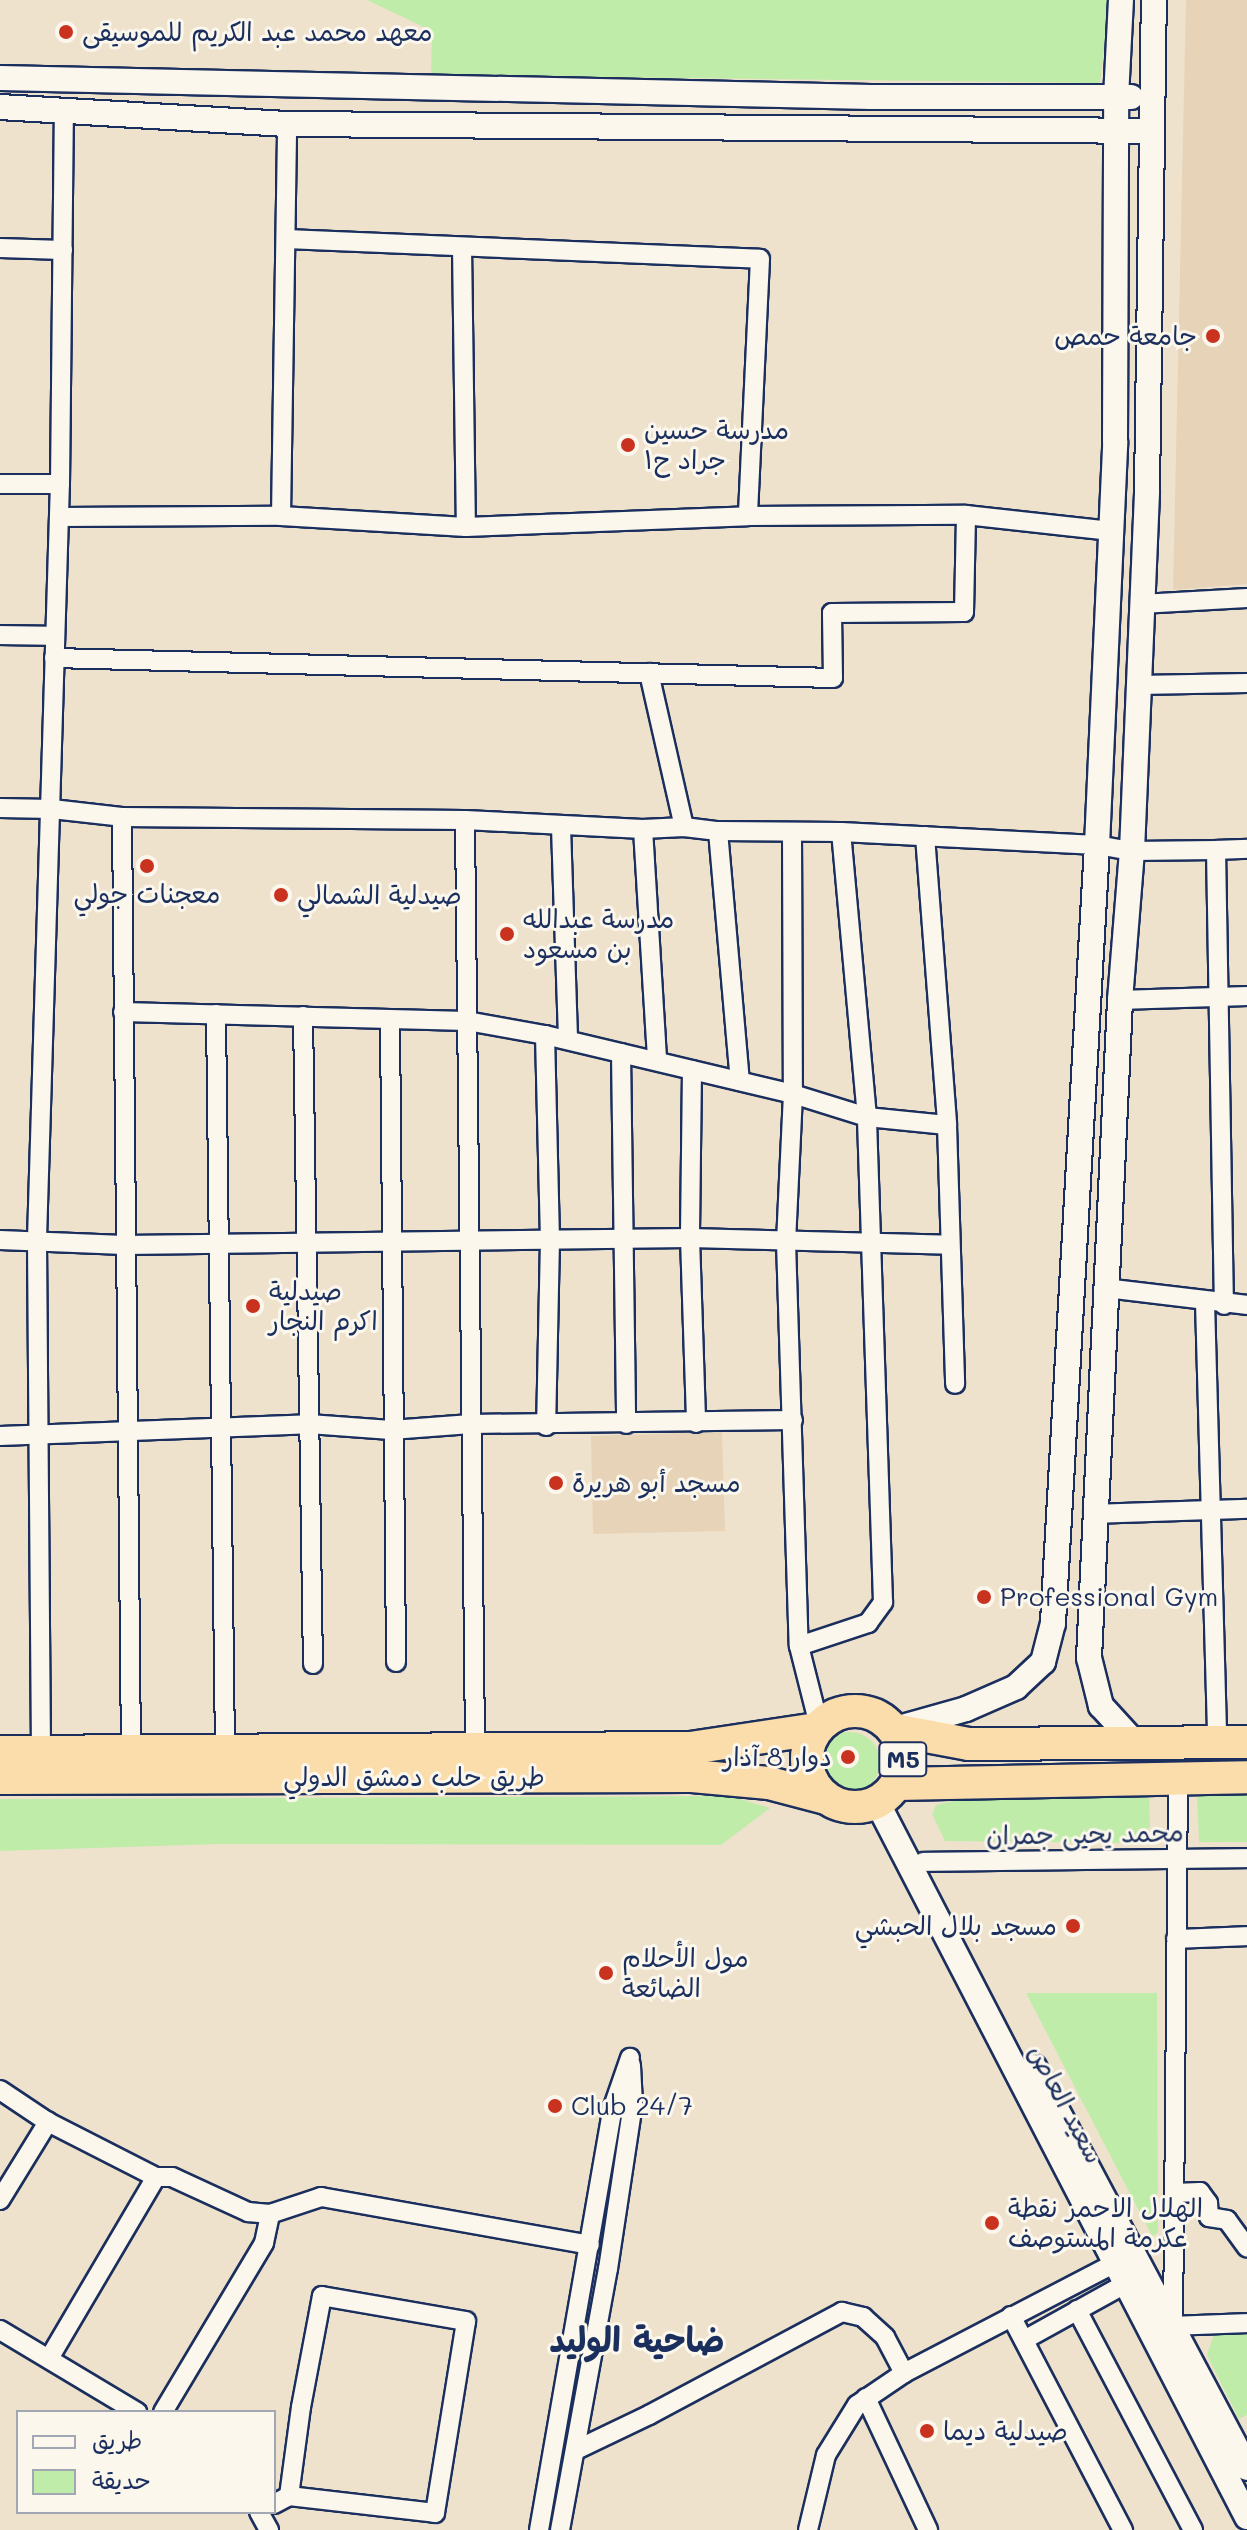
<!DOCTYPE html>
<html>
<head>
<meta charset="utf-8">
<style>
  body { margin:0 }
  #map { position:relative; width:1247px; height:2530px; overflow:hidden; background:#efe2cd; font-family:Mali,"Playpen Sans Arabic",sans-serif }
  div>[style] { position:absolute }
  .built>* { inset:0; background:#e7d3b8 }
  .green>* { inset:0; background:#c0eca9 }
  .round { border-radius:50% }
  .roads { filter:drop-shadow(2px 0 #1b2f5e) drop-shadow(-2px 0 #1b2f5e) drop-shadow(0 2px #1b2f5e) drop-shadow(0 -2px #1b2f5e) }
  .street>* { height:18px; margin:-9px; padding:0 9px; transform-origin:9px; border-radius:9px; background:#fbf7ec }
  .secondary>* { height:24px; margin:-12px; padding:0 12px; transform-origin:12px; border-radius:12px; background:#fbf7ec }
  .highway>* { height:32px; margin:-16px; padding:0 16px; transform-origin:16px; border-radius:16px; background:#fbddab }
  .highway>.ring { margin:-16px; padding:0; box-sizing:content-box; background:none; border:32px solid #fbddab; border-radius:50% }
  .dots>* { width:22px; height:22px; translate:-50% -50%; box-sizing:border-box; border:4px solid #fbf7ec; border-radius:50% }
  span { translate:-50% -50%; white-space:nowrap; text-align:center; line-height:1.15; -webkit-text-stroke:6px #fbf7ec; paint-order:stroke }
  .shield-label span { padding:2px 6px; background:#fbf7ec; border:2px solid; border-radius:6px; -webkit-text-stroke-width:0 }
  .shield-label { font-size:24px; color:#1b2f5e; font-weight:700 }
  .poi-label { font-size:26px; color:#1b2f5e }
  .left { translate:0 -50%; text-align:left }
  .right { translate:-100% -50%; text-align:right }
  .street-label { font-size:26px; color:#1b2f5e }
  .district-label { font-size:34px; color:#1b2f5e; font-weight:700 }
  .legend { position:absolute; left:16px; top:2410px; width:260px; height:104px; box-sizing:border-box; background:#fbf7ec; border:2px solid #a1a7b3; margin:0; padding:10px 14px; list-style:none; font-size:24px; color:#1b2f5e }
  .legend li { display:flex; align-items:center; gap:16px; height:40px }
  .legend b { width:40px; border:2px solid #a1a7b3 }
</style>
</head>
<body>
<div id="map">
  <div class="built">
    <i style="clip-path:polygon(1186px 0,1247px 0,1247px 584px,1173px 590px)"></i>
    <i style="clip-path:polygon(722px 1432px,725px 1531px,593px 1534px,591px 1436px)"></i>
  </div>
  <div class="green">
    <i style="clip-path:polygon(367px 0,1110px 0,1100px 83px,431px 75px,432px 31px)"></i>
    <i class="round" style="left:820px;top:1732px;width:60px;height:60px"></i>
    <i style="clip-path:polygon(1247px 1791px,1247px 1842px,1199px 1842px,1197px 1792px)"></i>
    <i style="clip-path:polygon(981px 1794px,1149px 1795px,1150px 1826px,1143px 1837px,1130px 1843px,945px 1841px,932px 1814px,936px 1805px)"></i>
    <i style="clip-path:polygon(730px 1796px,770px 1808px,721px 1845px,221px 1844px,0 1851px,0 1799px)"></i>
    <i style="clip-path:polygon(1026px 1993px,1157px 1993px,1158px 2233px,1152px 2236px)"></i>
    <i style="clip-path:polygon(1214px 2334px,1247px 2334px,1247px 2415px,1239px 2419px,1207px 2355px)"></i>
  </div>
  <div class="roads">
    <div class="street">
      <i style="left:286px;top:239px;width:474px;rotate:2.4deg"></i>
      <i style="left:760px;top:259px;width:257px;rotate:92.7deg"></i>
      <i style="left:462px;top:247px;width:280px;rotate:89.2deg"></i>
      <i style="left:0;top:248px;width:63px;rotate:1.8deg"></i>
      <i style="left:0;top:484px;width:60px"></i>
      <i style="left:281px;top:516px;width:392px;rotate:-89.1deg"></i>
      <i style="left:59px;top:517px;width:222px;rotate:-0.3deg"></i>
      <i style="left:281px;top:516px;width:185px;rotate:3.4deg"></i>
      <i style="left:466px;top:527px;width:282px;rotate:-2.2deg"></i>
      <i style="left:748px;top:516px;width:218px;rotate:-0.3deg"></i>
      <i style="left:966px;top:515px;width:146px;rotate:6.3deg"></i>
      <i style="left:1141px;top:604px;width:106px;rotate:-3.2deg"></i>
      <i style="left:0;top:635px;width:55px;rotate:1deg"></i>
      <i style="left:54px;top:658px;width:779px;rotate:1.47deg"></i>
      <i style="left:833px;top:678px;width:65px;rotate:-90.9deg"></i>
      <i style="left:832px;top:613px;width:132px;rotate:-0.4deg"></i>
      <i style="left:964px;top:612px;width:97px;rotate:-88.8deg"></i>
      <i style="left:649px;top:673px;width:158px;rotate:77.2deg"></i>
      <i style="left:1138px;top:685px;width:109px;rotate:-1.1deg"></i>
      <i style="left:0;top:808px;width:52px;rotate:1.1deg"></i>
      <i style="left:52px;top:809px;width:70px;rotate:6.5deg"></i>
      <i style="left:122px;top:817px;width:343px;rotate:0.5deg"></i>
      <i style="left:465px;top:820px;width:178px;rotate:2.9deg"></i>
      <i style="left:643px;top:829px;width:41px;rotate:-2.8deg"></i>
      <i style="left:684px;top:827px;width:34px;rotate:7deg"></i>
      <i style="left:718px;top:831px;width:123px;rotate:0.5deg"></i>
      <i style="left:841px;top:832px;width:256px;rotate:2.9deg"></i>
      <i style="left:1097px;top:845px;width:36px;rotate:10deg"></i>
      <i style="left:1132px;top:851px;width:84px;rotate:-0.7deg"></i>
      <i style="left:1216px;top:850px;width:455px;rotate:89deg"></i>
      <i style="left:122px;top:817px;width:933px;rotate:89.45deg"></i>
      <i style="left:465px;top:820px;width:927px;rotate:89.38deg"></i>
      <i style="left:561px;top:827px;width:213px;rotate:88.1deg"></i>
      <i style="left:643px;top:829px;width:232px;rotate:86.5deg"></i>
      <i style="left:718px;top:831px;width:251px;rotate:85deg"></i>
      <i style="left:792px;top:832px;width:262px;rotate:89.8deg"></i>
      <i style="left:793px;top:1094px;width:148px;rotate:92.7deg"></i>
      <i style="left:786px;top:1242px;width:404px;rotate:88.2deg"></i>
      <i style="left:799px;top:1646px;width:81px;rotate:75.8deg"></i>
      <i style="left:925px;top:836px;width:290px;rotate:85.6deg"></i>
      <i style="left:947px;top:1125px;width:259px;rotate:88.2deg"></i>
      <i style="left:1216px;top:850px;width:31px;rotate:-2deg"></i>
      <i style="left:1120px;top:1000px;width:127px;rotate:-1.8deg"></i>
      <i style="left:123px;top:1012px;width:344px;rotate:1.5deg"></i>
      <i style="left:467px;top:1021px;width:79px;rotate:10.2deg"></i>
      <i style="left:545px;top:1035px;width:255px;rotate:13.4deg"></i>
      <i style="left:793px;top:1094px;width:77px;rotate:17.3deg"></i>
      <i style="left:867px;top:1117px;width:80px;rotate:5.7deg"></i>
      <i style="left:216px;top:1014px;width:737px;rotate:89.3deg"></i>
      <i style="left:303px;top:1016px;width:648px;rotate:89.12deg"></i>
      <i style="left:390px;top:1021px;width:641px;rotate:89.46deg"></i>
      <i style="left:545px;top:1035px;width:205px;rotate:88.6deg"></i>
      <i style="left:550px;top:1240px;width:186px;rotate:91.2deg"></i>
      <i style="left:621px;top:1053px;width:371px;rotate:89.2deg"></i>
      <i style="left:692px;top:1070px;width:168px;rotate:90.7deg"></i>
      <i style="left:690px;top:1238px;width:185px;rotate:88.1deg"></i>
      <i style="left:0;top:1240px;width:124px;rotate:2.3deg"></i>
      <i style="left:124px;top:1245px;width:566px;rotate:-0.71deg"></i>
      <i style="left:690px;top:1238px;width:260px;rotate:1.5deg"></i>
      <i style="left:1105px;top:1288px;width:143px;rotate:6.8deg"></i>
      <i style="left:1205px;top:1302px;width:440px;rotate:88.4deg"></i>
      <i style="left:0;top:1436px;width:309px;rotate:-2.2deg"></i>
      <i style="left:309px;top:1424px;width:82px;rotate:4.2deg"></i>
      <i style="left:391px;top:1430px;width:80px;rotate:-4.3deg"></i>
      <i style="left:471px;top:1424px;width:322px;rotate:-0.7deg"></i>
      <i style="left:1093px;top:1514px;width:154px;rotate:-1.9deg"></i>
      <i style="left:799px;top:1646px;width:73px;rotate:-18.4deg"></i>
      <i style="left:868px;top:1623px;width:26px;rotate:-54deg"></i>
      <i style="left:883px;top:1602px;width:485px;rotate:-91.9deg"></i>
      <i style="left:867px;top:1117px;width:286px;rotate:-95.2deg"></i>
      <i style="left:41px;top:1752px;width:513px;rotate:-90.45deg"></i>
      <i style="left:37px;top:1239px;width:755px;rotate:-88.26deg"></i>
      <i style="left:60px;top:484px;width:376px;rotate:-89.4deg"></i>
      <i style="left:1178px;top:1778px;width:548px;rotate:90.52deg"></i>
      <i style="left:1173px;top:2326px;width:74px;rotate:-2.3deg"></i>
      <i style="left:923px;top:1862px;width:324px;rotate:-0.7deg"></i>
      <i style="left:1176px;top:1939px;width:71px;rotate:-2.4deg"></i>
      <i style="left:0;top:2090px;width:58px;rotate:33.7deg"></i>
      <i style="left:156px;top:2177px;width:16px"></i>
      <i style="left:172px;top:2177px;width:84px;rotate:24.7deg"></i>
      <i style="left:248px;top:2212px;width:22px;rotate:5deg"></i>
      <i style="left:270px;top:2214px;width:54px;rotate:-18.4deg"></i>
      <i style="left:321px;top:2197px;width:273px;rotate:10.1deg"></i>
      <i style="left:1174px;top:2193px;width:26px;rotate:-2deg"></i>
      <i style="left:1200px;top:2192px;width:14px;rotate:54deg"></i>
      <i style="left:1208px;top:2203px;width:14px;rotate:86deg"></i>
      <i style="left:1209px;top:2217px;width:18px;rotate:9deg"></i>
      <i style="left:1227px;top:2220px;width:34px;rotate:54deg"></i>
      <i style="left:0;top:2200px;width:92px;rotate:-58.4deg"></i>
      <i style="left:48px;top:2122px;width:121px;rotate:27deg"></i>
      <i style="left:156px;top:2177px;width:211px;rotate:120.5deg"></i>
      <i style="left:1077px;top:2310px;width:249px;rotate:62.2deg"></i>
      <i style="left:1011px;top:2316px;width:242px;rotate:62.4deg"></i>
      <i style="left:0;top:2330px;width:160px;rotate:30.9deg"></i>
      <i style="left:1024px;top:2340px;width:118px;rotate:-29deg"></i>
      <i style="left:866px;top:2398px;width:146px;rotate:64.8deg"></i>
      <i style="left:163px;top:2412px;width:197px;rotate:-59.1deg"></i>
      <i style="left:264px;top:2243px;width:30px;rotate:-78deg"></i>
      <i style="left:576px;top:2450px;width:81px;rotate:-25.6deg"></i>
      <i style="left:649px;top:2415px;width:219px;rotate:-28.1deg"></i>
      <i style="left:842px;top:2312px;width:22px;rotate:13deg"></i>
      <i style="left:863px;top:2317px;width:30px;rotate:42deg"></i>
      <i style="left:885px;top:2337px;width:41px;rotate:62.2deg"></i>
      <i style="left:274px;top:2504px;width:17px;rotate:-28deg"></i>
      <i style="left:289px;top:2496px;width:147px;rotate:6.6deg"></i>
      <i style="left:435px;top:2513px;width:194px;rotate:-80.8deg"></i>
      <i style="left:466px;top:2321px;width:146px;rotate:-170.2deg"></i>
      <i style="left:322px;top:2296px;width:113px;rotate:100.7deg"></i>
      <i style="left:301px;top:2407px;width:90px;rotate:97.7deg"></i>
      <i style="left:259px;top:2512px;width:21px;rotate:61deg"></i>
      <i style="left:539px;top:2530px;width:429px;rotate:-80.1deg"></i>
      <i style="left:613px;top:2107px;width:52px;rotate:-70.9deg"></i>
      <i style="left:560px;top:2530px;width:265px;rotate:-79.6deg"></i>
      <i style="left:608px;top:2269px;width:167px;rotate:-81.4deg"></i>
      <i style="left:633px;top:2104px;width:39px;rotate:-93deg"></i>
      <i style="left:808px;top:2530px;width:77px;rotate:-76.5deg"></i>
      <i style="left:826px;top:2455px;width:59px;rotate:-58.2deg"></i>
      <i style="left:857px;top:2405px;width:57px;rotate:-34.2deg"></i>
      <i style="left:904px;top:2373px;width:240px;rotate:-27.5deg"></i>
    </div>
    <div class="secondary">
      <i style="left:0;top:78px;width:871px;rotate:1.25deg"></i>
      <i style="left:871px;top:97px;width:260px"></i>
      <i style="left:0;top:107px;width:288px;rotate:3.4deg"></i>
      <i style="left:287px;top:124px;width:865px;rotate:0.46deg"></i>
      <i style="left:895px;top:1729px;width:74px;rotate:-15.7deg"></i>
      <i style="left:966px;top:1709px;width:55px;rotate:-23.7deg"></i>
      <i style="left:1016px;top:1687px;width:37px;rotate:-43deg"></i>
      <i style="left:1043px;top:1662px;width:40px;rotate:-75.6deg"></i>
      <i style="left:1053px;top:1623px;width:779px;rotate:-86.76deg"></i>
      <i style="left:1097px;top:845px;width:404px;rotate:-87.4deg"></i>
      <i style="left:1115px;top:441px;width:343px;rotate:-89.8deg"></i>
      <i style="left:1116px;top:98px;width:98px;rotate:-87.1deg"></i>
      <i style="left:1136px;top:1744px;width:52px;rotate:-132.6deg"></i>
      <i style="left:1101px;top:1706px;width:49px;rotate:-104deg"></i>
      <i style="left:1089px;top:1658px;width:659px;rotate:-87.3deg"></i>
      <i style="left:1120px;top:1000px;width:149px;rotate:-85.4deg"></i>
      <i style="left:1132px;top:851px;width:360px;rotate:-87.6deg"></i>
      <i style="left:1147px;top:491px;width:491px;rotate:-89.2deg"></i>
      <i style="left:877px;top:1802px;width:805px;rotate:62.64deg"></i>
      <i style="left:1034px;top:2067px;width:454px;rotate:62deg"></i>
    </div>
    <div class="highway">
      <i class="ring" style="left:807px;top:1711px;width:64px;height:64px"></i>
      <i style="left:894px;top:1730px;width:76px;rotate:10.6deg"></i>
      <i style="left:969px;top:1744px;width:278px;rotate:-0.4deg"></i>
      <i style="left:0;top:1752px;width:691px;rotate:-0.33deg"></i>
      <i style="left:691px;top:1748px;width:126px;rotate:-8.6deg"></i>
      <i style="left:0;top:1778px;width:692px;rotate:-0.17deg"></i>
      <i style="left:692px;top:1776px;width:77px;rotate:5.2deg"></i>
      <i style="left:769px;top:1783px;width:59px;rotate:14.7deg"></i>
      <i style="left:896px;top:1784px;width:351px;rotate:-1.1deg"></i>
    </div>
  </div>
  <div class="dots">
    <i style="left:66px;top:32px;background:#c8321e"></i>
    <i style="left:1213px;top:336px;background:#c8321e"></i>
    <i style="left:628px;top:445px;background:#c8321e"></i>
    <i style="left:147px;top:866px;background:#c8321e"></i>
    <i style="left:281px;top:895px;background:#c8321e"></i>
    <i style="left:507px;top:934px;background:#c8321e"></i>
    <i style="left:253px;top:1306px;background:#c8321e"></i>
    <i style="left:556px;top:1483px;background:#c8321e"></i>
    <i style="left:984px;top:1597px;background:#c8321e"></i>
    <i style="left:848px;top:1757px;background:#c8321e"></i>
    <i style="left:1073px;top:1926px;background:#c8321e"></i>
    <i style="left:606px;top:1973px;background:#c8321e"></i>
    <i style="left:555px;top:2106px;background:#c8321e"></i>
    <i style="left:992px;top:2223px;background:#c8321e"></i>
    <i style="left:927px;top:2431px;background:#c8321e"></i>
  </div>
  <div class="shield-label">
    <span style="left:903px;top:1759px">M5</span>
  </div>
  <div class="poi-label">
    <span class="left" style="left:82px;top:32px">معهد محمد عبد الكريم للموسيقى</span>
    <span class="right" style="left:1197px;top:336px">جامعة حمص</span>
    <span class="left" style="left:644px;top:445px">مدرسة حسين<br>جراد ح١</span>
    <span style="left:147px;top:894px">معجنات جولي</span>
    <span class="left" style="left:297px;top:895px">صيدلية الشمالي</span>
    <span class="left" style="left:523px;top:934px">مدرسة عبدالله<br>بن مسعود</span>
    <span class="left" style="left:269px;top:1306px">صيدلية<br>اكرم النجار</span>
    <span class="left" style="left:572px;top:1483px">مسجد أبو هريرة</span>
    <span class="left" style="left:1000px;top:1597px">Professional Gym</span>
    <span class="right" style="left:832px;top:1757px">دوار 8 آذار</span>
    <span class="right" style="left:1057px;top:1926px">مسجد بلال الحبشي</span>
    <span class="left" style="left:622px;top:1973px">مول الأحلام<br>الضائعة</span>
    <span class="left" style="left:571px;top:2106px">Club 24/7</span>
    <span class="left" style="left:1008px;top:2223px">الهلال الاحمر نقطة<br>عكرمة المستوصف</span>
    <span class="left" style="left:943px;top:2431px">صيدلية ديما</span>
  </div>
  <div class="street-label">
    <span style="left:414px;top:1777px">طريق حلب دمشق الدولي</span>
    <span style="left:1085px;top:1834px;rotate:-1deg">محمد يحيى جمران</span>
    <span style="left:1066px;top:2104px;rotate:62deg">سعيد العاص</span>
  </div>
  <div class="district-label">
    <span style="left:637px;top:2339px">ضاحية الوليد</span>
  </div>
  <ul class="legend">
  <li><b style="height:10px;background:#fbf7ec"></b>طريق</li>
  <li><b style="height:22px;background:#c0eca9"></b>حديقة</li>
  </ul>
</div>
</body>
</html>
